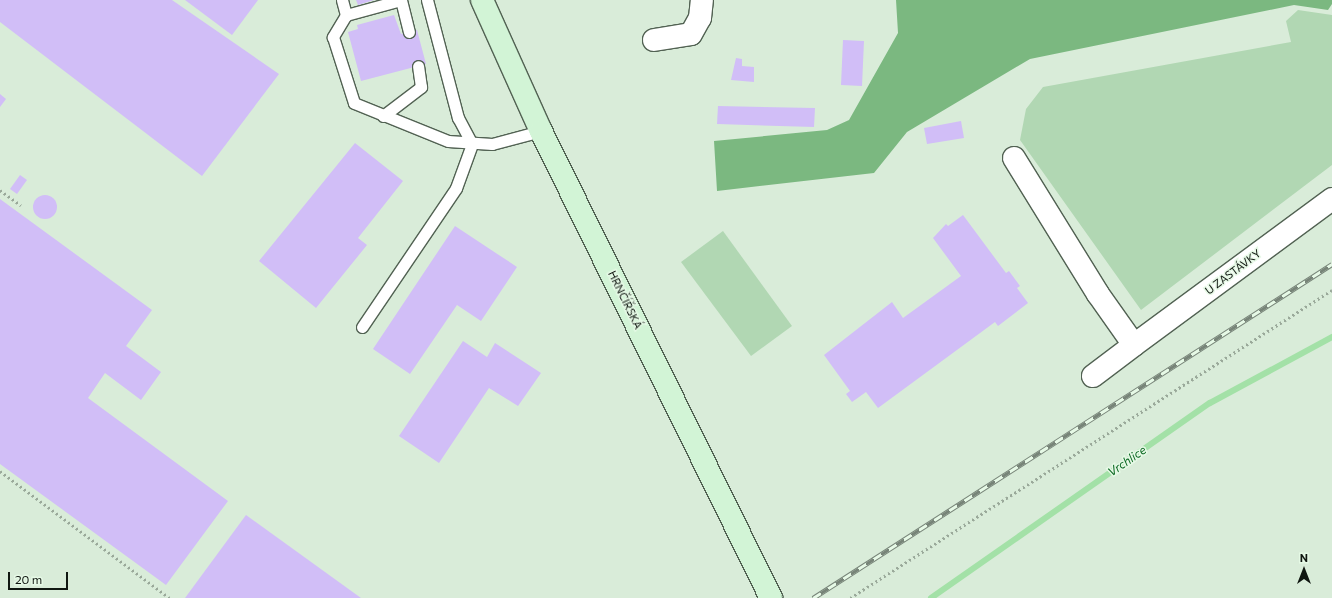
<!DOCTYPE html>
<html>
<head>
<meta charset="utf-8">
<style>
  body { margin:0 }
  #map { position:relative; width:1332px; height:598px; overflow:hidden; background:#d9ecd9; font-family:Commissioner,sans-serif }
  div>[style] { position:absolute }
  .green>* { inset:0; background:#b1d7b3 }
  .forest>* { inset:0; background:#7bb880 }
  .stream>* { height:6px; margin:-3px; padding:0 3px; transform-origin:3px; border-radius:3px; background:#a3e1a7 }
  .building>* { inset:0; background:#d1bef7 }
  .round { border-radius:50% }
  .path>* { height:2.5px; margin-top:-1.25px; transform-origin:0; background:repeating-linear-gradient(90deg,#9aa99a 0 2px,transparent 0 5px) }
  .roads { filter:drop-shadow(1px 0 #526253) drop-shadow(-1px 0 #526253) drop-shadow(0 1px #526253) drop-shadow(0 -1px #526253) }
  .lane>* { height:11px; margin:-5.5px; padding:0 5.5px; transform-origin:5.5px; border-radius:5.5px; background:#fff }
  .street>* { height:22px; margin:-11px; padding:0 11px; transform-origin:11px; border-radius:11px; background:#fff }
  .secondary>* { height:22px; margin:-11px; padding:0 11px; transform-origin:11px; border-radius:11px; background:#d2f4d6 }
  .rail>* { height:4.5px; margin-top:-2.25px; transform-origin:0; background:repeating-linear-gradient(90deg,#e6f9e6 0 9px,#778478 0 18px); box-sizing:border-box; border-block:1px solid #778478 }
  span { translate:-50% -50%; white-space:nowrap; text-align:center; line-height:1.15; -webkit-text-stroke:3px #e6f9e6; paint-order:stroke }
  .street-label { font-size:11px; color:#101711 }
  .water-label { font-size:12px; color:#0b6822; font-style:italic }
  .north { position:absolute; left:1284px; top:550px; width:40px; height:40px; -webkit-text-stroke:3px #e6f9e6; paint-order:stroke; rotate:0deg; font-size:11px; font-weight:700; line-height:16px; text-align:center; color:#101711 }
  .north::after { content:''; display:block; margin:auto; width:14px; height:18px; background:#101711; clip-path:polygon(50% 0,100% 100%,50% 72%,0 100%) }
  .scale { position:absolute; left:8px; top:572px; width:60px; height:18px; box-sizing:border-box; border:2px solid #101711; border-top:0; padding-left:5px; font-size:12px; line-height:14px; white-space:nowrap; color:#101711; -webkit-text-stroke:3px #e6f9e6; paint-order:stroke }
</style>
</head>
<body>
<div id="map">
  <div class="green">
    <i style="clip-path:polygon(1298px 10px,1332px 15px,1332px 165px,1141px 310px,1020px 140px,1026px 109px,1043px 87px,1291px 42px,1286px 21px)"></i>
    <i style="clip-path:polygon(723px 231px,792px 326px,751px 356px,681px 262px)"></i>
  </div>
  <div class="forest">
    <i style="clip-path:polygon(896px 0,1332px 0,1332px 4px,1328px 10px,1294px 5px,1030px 59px,907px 132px,874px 173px,717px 191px,714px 141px,827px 130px,849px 120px,898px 33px)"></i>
  </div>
  <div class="stream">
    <i style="left:931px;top:598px;width:340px;rotate:-35deg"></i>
    <i style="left:1210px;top:403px;width:139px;rotate:-28.4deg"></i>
  </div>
  <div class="building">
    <i style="clip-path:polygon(0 0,172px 0,279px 74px,202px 176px,0 22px)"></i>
    <i style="clip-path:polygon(185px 0,258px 0,232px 35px)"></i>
    <i style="clip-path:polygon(356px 0,374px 0,358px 5px)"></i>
    <i style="clip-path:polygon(394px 15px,401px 34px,417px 30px,426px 64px,361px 81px,348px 32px,358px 29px,357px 25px)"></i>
    <i style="clip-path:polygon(843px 40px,864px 41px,862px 86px,841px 85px)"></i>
    <i style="clip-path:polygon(736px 58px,742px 59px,742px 66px,754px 67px,754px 82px,731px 80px)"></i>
    <i style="clip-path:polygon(0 94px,6px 99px,0 107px)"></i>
    <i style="clip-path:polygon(718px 106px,815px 108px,814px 127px,717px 124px)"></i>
    <i style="clip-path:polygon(961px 121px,964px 138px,927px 144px,924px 128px)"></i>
    <i style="clip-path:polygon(355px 143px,403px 181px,358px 238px,367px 245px,316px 308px,259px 261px)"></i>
    <i style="clip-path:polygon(20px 175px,27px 180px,17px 194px,10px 189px)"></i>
    <i class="round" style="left:33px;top:195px;width:24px;height:24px"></i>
    <i style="clip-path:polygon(0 199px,152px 310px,126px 346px,161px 372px,141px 400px,105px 373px,88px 398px,228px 501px,166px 585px,0 464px)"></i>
    <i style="clip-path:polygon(963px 215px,1006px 273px,1009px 271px,1020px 286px,1017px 288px,1028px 303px,998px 326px,995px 322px,878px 408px,866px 392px,852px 402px,846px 394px,850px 391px,824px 355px,892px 302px,903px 318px,961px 276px,933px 238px,946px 224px,948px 226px)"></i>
    <i style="clip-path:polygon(455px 226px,517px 267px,481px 321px,457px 305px,410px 374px,373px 349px)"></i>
    <i style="clip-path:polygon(463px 341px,487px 357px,495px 343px,541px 373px,518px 406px,489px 388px,439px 463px,399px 436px)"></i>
    <i style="clip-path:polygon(246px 515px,361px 598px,185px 598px)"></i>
  </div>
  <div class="path">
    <i style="left:0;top:190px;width:26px;rotate:36deg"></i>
    <i style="left:0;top:471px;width:212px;rotate:36.8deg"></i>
    <i style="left:850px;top:598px;width:572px;rotate:-32.58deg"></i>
  </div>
  <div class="roads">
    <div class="lane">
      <i style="left:342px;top:0;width:16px;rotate:75deg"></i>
      <i style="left:346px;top:15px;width:26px;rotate:121deg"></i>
      <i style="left:333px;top:37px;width:69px;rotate:72.3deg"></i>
      <i style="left:354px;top:103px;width:101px;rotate:22deg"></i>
      <i style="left:448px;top:141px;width:44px;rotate:3.9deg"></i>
      <i style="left:492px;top:144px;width:51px;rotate:-14.9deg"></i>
      <i style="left:346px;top:15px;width:57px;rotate:-15.3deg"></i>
      <i style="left:401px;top:0;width:33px;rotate:76deg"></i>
      <i style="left:383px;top:116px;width:48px;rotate:-37.3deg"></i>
      <i style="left:421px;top:87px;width:21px;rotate:-98deg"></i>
      <i style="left:362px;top:327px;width:168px;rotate:-55.9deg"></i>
      <i style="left:456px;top:188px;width:47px;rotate:-70deg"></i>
      <i style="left:472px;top:144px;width:30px;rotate:-118deg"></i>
      <i style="left:458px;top:118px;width:122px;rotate:-104.7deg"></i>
    </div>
    <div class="street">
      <i style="left:654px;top:40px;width:37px;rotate:-9deg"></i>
      <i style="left:691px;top:34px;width:18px;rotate:-61deg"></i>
      <i style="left:700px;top:18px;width:18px;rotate:-84deg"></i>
      <i style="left:1014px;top:158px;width:160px;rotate:58.3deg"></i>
      <i style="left:1098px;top:294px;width:62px;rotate:54.8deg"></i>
      <i style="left:1134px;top:345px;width:246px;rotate:-36.4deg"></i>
      <i style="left:1093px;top:376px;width:51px;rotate:-37.1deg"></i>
    </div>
    <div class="secondary">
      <i style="left:482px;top:0;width:144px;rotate:65.8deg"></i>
      <i style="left:541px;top:131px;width:521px;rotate:63.78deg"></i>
    </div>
  </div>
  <div class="rail">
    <i style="left:813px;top:598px;width:617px;rotate:-32.76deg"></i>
  </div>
  <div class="street-label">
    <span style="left:1233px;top:272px;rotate:-37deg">U ZASTÁVKY</span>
    <span style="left:625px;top:300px;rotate:64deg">HRNČÍŘSKÁ</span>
  </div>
  <div class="water-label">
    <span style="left:1127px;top:461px;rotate:-35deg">Vrchlice</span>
  </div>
  <div class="north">N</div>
  <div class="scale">20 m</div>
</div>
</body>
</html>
